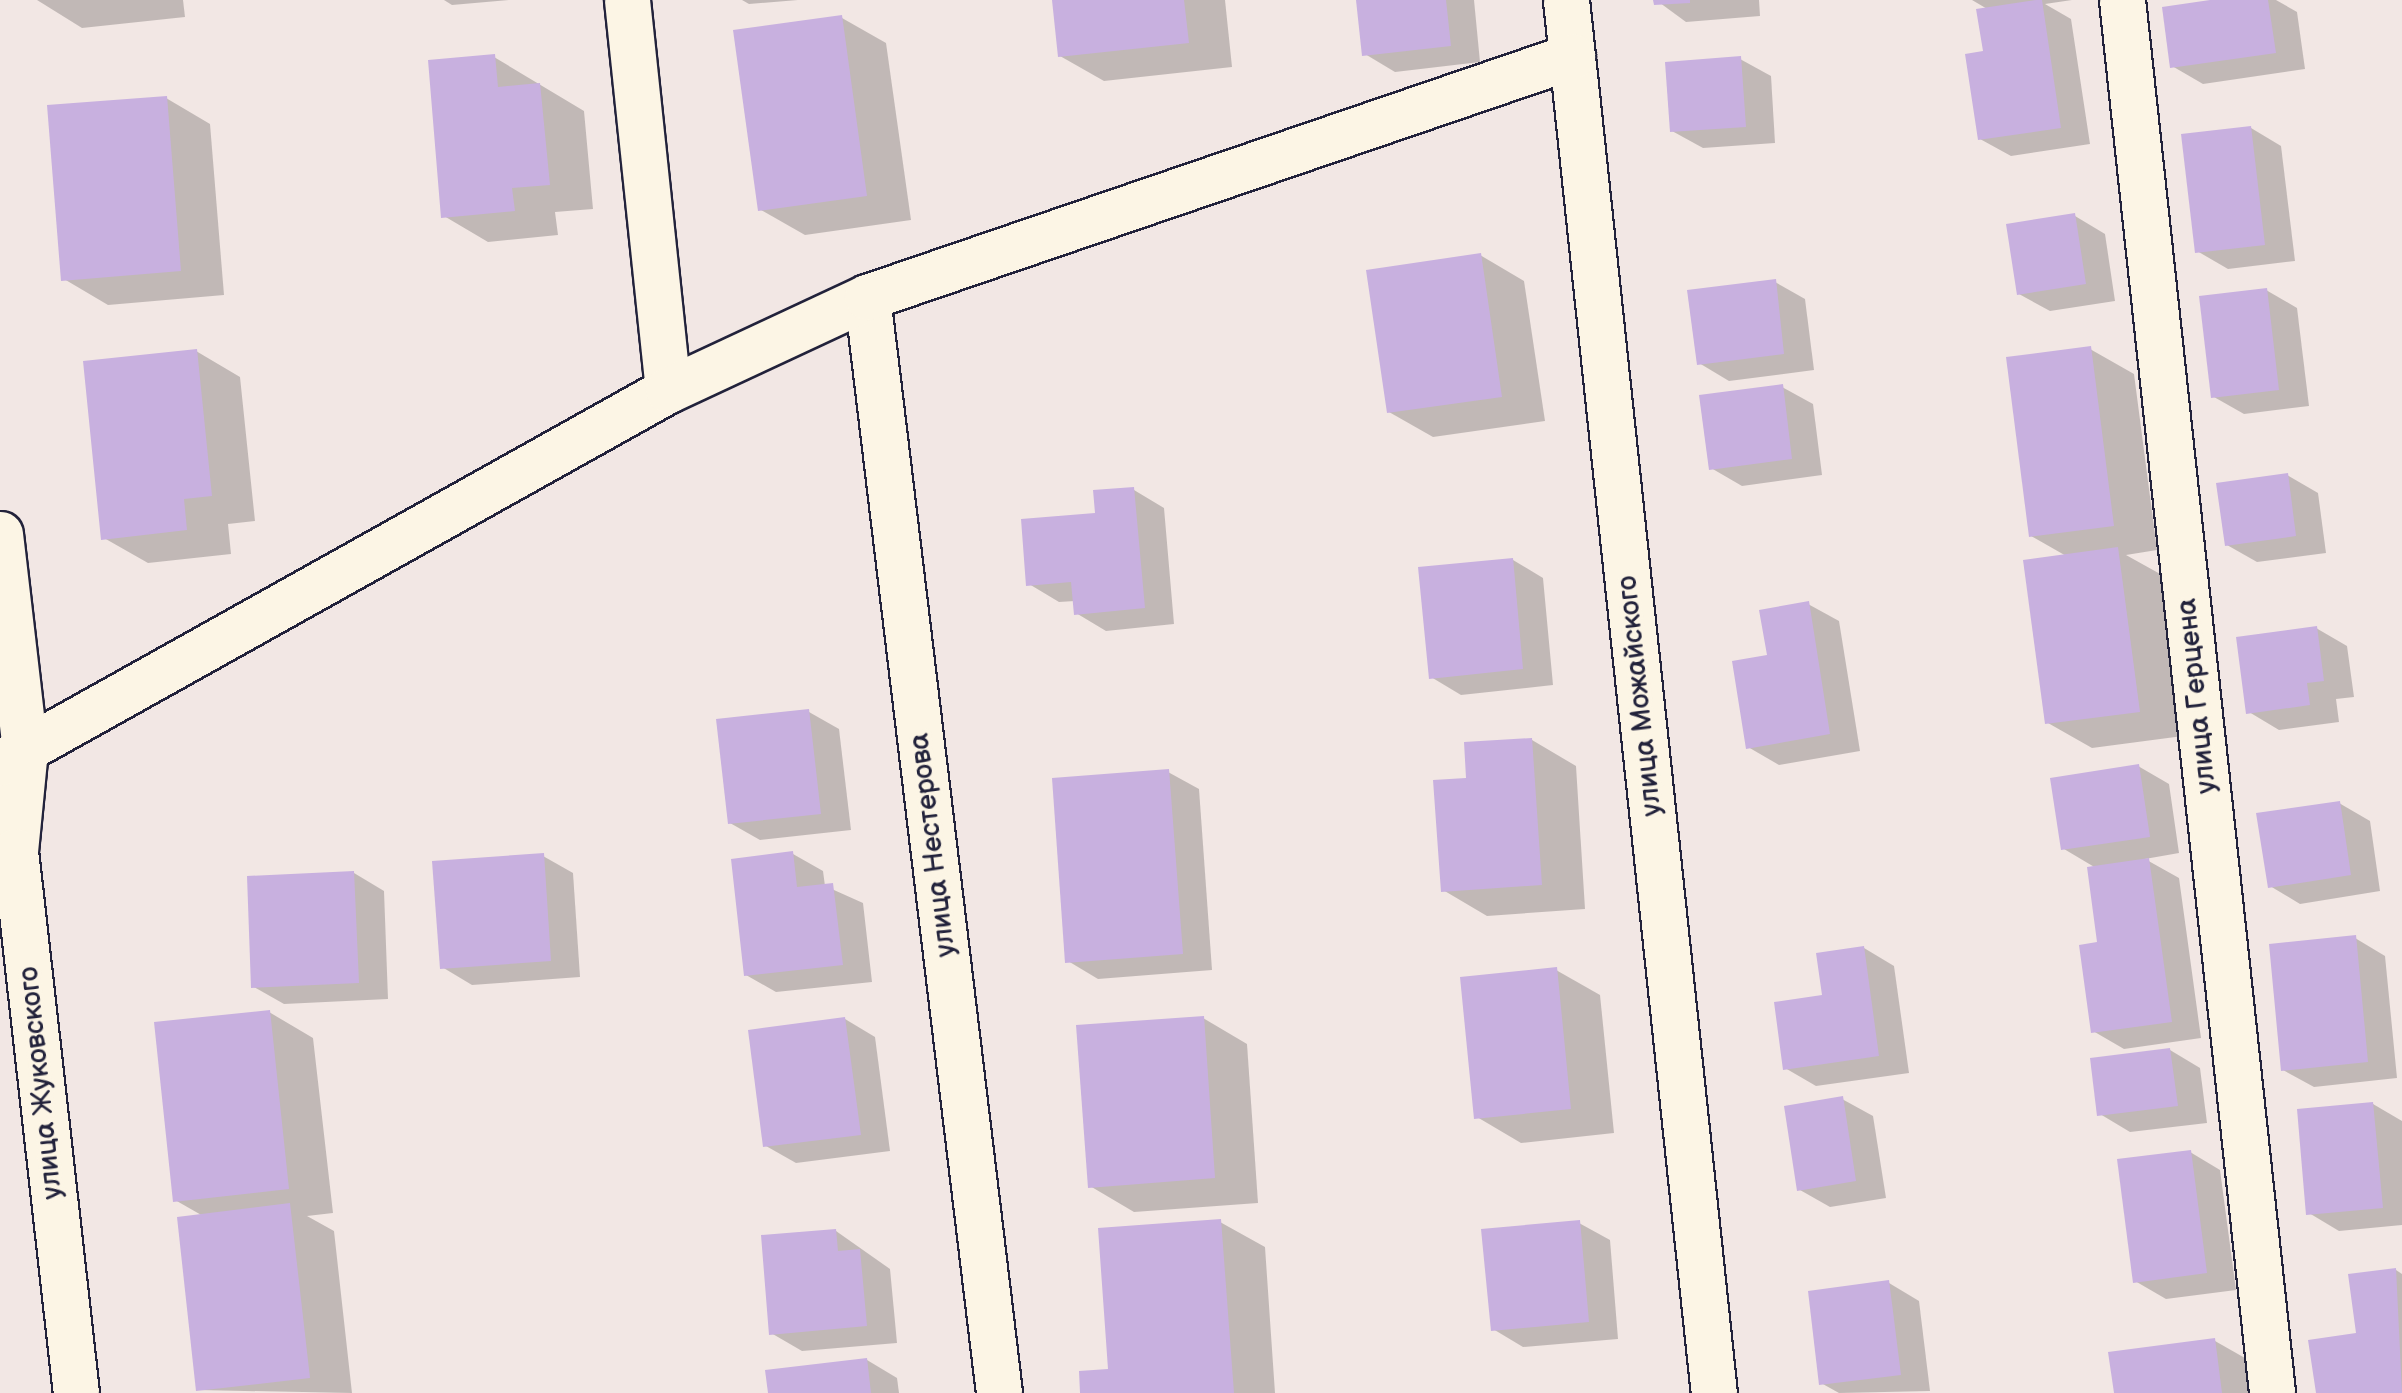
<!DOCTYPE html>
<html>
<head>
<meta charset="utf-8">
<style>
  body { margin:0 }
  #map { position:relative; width:2402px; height:1393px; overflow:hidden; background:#f2e7e4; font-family:"Balsamiq Sans",sans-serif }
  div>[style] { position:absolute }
  .shadow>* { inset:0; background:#0003 }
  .building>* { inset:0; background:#c8b0df }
  .roads { filter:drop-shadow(2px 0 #22223b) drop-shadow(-2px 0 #22223b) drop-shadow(0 2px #22223b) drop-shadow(0 -2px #22223b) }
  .street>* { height:45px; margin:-22.5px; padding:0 22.5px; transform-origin:22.5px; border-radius:22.5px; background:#fcf5e5 }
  span { translate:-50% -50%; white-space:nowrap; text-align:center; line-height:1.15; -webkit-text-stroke:8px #fcf5e5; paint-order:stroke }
  .street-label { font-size:28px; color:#22223b }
</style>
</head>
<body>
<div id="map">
  <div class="shadow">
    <i style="clip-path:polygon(37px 0,183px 0,185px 17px,82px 28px)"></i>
    <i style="clip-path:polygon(444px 0,509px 0,452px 5px)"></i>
    <i style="clip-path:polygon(742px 0,798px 0,749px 4px)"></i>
    <i style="clip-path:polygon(1054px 0,1225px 0,1232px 67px,1104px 81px,1060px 56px)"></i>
    <i style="clip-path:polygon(1359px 0,1474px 0,1480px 62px,1395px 72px,1365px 54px)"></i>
    <i style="clip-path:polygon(1656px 0,1759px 0,1760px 16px,1686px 22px)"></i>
    <i style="clip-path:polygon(1972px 0,2072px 0,2045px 4px,2071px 19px,2090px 144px,2011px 156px,1980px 139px,1989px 10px)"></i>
    <i style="clip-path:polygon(2228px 0,2276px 0,2297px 12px,2305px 69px,2203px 84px,2172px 66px)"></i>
    <i style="clip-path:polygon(842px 18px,886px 43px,911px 220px,805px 235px,761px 210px)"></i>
    <i style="clip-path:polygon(494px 57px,584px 111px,593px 209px,555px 212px,558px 235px,488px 242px,444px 216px)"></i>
    <i style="clip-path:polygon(1740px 59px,1771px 76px,1775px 143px,1703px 148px,1672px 131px)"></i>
    <i style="clip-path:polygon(166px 98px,210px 124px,224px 295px,108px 305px,64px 279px)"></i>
    <i style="clip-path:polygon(2251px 128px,2281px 146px,2295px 261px,2228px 269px,2197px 251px)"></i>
    <i style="clip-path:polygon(2075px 216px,2105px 234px,2115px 301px,2050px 311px,2019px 294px)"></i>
    <i style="clip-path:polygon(1480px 255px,1524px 281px,1545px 421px,1433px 437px,1389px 412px)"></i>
    <i style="clip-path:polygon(1775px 282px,1805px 299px,1814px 370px,1729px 381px,1699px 363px)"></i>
    <i style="clip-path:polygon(2266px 290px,2297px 308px,2309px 406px,2244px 414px,2214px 397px)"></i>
    <i style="clip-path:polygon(2090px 349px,2134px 374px,2157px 550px,2126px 555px,2162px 575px,2183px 736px,2092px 748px,2048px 723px,2068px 557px,2031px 536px)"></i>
    <i style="clip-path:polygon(196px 351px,240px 377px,255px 521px,228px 524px,231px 554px,148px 563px,104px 538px)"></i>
    <i style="clip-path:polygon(1782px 387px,1813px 404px,1822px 475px,1742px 486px,1711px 468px)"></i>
    <i style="clip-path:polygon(2287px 475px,2318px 493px,2326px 553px,2257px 562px,2227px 545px)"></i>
    <i style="clip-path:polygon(1134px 490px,1164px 508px,1174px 624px,1106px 631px,1076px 613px,1075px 601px,1059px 602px,1029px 584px,1098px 515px)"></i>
    <i style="clip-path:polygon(1513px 560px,1543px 578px,1553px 685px,1461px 695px,1431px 677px)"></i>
    <i style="clip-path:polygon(1808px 604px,1839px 621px,1860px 751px,1779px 765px,1748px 747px,1770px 657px)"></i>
    <i style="clip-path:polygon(2316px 628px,2347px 646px,2354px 697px,2336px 699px,2339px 722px,2279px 730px,2249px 712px)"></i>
    <i style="clip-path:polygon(809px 712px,839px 729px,851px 830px,760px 840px,730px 823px)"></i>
    <i style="clip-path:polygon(1532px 740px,1576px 766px,1585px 909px,1487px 916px,1443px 890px,1469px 780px)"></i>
    <i style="clip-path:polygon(2138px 766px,2169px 784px,2179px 853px,2145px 859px,2179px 878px,2201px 1038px,2124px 1049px,2093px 1031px,2100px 944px,2096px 868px,2064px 849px)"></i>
    <i style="clip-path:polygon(1168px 772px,1199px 789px,1212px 970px,1098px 979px,1068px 961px)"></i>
    <i style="clip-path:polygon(2339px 803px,2370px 821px,2380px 891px,2300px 904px,2270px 886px)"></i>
    <i style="clip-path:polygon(793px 854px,823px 871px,825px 886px,863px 903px,872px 982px,776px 992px,746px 975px)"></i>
    <i style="clip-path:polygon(543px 856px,573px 873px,580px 977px,472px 985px,442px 967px)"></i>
    <i style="clip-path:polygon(354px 873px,384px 891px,388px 999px,284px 1004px,254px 987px)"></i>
    <i style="clip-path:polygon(2355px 938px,2385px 956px,2397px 1078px,2314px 1087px,2283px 1070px)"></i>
    <i style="clip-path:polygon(1864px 948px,1894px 966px,1909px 1073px,1816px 1086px,1785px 1068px,1824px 997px)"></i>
    <i style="clip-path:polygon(1556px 970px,1600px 995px,1614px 1133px,1521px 1143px,1477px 1117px)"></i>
    <i style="clip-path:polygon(269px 1012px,313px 1038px,333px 1213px,307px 1216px,334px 1231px,352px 1393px,198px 1390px,203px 1216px,175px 1200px)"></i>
    <i style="clip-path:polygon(1203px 1018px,1247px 1044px,1258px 1203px,1134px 1212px,1090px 1186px)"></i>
    <i style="clip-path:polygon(845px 1019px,875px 1037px,890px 1151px,796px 1163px,766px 1146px)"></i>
    <i style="clip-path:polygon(2170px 1050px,2200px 1068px,2207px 1123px,2130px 1132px,2100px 1114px)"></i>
    <i style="clip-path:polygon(1842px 1099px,1873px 1116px,1886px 1198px,1830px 1207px,1800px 1190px)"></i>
    <i style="clip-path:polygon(2373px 1104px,2402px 1121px,2402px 1225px,2339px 1231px,2309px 1213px)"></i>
    <i style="clip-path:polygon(2190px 1152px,2220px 1170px,2236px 1290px,2166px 1299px,2135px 1281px)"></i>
    <i style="clip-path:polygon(1220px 1222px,1265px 1247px,1275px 1393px,1083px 1393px,1111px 1371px)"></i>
    <i style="clip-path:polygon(1579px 1223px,1610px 1240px,1618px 1339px,1523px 1347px,1493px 1329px)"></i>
    <i style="clip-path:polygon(836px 1231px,890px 1269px,897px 1343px,802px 1351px,771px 1333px)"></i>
    <i style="clip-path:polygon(2396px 1270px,2402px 1274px,2402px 1393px,2318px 1393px)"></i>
    <i style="clip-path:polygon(1889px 1283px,1919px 1301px,1930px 1391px,1839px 1393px,1821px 1383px)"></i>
    <i style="clip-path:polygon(2215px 1341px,2259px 1366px,2262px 1393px,2116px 1393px)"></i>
    <i style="clip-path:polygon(867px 1360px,897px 1378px,899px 1393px,770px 1393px)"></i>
  </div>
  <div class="building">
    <i style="clip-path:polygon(1052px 0,1184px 0,1189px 43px,1058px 57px)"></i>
    <i style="clip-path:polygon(1356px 0,1446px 0,1451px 46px,1362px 56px)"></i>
    <i style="clip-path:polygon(1653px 0,1690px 0,1690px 3px,1654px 5px)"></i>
    <i style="clip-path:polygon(2036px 0,2042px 0,2061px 128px,1978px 140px,1965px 54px,1983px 51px,1976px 9px)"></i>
    <i style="clip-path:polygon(2210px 0,2268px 0,2276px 53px,2170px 68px,2162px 7px)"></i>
    <i style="clip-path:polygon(842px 15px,867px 196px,758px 211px,733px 30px)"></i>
    <i style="clip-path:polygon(495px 54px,498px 87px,540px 83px,550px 185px,512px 188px,515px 211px,441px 218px,428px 60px)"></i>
    <i style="clip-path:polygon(1741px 56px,1746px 127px,1670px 132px,1665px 62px)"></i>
    <i style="clip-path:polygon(167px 96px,181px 271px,61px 281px,47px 105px)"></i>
    <i style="clip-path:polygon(2251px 126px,2265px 245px,2195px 253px,2181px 134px)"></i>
    <i style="clip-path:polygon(2075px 213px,2086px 284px,2017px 295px,2006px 224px)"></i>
    <i style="clip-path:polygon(1481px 253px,1502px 397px,1387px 413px,1366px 270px)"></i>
    <i style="clip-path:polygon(1776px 279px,1784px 354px,1697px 365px,1687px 290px)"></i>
    <i style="clip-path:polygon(2267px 288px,2279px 390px,2211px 398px,2199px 296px)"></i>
    <i style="clip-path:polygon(2091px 346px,2114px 526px,2029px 537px,2006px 357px)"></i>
    <i style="clip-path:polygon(197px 349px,212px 496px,184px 499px,187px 530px,101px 540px,83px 361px)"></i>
    <i style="clip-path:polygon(1783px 384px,1792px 459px,1709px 470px,1699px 395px)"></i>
    <i style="clip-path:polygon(2288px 473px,2296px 536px,2225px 546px,2216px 483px)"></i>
    <i style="clip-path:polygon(1134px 487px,1145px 608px,1074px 615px,1071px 582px,1026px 586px,1021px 519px,1095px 513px,1093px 490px)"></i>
    <i style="clip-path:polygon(2118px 547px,2140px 712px,2045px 724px,2023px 560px)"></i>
    <i style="clip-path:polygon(1513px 558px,1523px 669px,1429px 679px,1418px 567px)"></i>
    <i style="clip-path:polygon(1809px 601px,1830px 734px,1746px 749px,1732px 661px,1767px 655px,1759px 610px)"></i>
    <i style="clip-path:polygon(2317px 626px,2324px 681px,2307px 683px,2310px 705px,2246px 714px,2236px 637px)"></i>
    <i style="clip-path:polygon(809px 709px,821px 814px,728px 824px,716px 719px)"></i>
    <i style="clip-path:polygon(1532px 738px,1542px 885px,1441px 892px,1433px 780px,1466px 778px,1464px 742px)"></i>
    <i style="clip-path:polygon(2139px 764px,2150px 837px,2061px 850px,2050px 778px)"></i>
    <i style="clip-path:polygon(1169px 769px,1183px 954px,1065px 963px,1052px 778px)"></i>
    <i style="clip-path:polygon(2340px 801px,2351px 875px,2268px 888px,2256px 813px)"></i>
    <i style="clip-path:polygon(793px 851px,797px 887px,833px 883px,843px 965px,744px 976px,731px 859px)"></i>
    <i style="clip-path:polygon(544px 853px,551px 961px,440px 969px,432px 861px)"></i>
    <i style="clip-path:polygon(2149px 858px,2172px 1022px,2091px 1033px,2079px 945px,2097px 942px,2087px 867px)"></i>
    <i style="clip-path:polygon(354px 871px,359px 983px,251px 988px,247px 876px)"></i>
    <i style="clip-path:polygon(2356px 935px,2368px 1062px,2281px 1071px,2269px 944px)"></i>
    <i style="clip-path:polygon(1864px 946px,1879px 1056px,1783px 1070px,1774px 1002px,1822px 995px,1816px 953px)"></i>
    <i style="clip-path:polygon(1557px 967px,1571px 1109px,1474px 1119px,1460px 977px)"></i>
    <i style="clip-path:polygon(270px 1010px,289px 1189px,173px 1202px,154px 1022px)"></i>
    <i style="clip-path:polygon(1204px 1016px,1215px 1178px,1088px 1188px,1076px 1025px)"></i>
    <i style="clip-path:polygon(845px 1017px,861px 1135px,763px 1147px,748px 1030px)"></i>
    <i style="clip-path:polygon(2170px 1048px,2178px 1106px,2097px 1116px,2090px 1058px)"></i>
    <i style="clip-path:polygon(1843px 1096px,1856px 1181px,1797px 1191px,1784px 1106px)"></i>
    <i style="clip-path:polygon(2373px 1102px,2383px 1208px,2306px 1215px,2297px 1109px)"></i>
    <i style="clip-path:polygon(2191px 1150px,2207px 1273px,2133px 1283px,2117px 1159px)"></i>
    <i style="clip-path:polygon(290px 1203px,310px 1378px,196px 1391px,177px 1217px)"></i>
    <i style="clip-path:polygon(1221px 1219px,1234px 1393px,1080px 1393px,1079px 1371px,1108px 1369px,1098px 1228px)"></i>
    <i style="clip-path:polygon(1580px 1220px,1589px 1322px,1491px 1331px,1481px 1229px)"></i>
    <i style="clip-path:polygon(836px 1229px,838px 1251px,860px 1249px,867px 1326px,769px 1335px,761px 1235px)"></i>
    <i style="clip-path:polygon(2396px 1268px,2402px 1393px,2316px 1393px,2308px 1340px,2356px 1333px,2348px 1274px)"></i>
    <i style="clip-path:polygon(1889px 1280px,1901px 1375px,1819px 1385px,1808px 1291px)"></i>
    <i style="clip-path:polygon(2215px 1338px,2222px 1393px,2114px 1393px,2108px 1352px)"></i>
    <i style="clip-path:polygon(867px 1358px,871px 1393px,768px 1393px,765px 1370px)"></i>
  </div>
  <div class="roads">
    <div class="street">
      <i style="left:627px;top:0;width:392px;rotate:84deg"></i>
      <i style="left:1566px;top:0;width:1401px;rotate:83.94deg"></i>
      <i style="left:2122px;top:0;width:1401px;rotate:83.85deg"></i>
      <i style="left:867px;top:297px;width:1104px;rotate:83.13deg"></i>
      <i style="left:0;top:534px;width:216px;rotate:83.4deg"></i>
      <i style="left:25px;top:749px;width:102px;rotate:95.6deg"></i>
      <i style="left:15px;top:851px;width:545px;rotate:83.58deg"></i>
      <i style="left:0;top:763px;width:765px;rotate:-29.18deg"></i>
      <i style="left:668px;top:390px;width:220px;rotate:-25deg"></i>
      <i style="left:867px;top:297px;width:745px;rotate:-18.87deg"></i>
    </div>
  </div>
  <div class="street-label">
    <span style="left:1640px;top:696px;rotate:-96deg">улица Можайского</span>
    <span style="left:2197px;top:696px;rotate:-96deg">улица Герцена</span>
    <span style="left:933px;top:845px;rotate:-97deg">улица Нестерова</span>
    <span style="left:41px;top:1083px;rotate:-96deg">улица Жуковского</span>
  </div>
</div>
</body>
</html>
